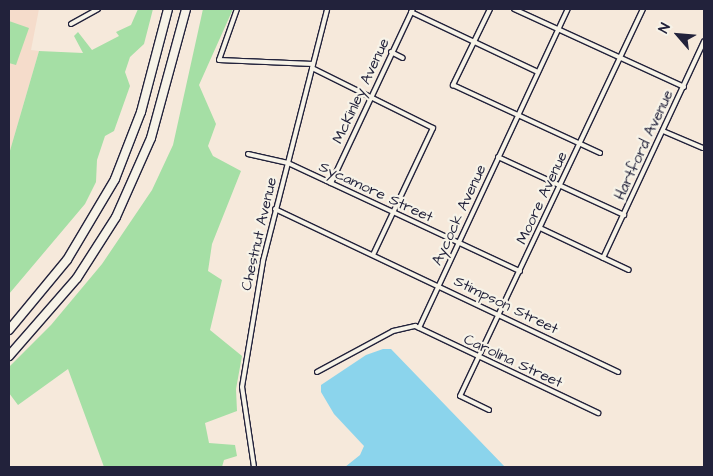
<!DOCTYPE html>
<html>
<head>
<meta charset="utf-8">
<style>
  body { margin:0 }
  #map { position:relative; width:713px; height:476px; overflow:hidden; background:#f6e9db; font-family:"Architects Daughter",sans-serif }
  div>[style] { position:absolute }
  .built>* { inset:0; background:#f5dccb }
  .green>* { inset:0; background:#a5dfa5 }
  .water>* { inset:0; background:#8bd4ec }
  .roads { filter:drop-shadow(1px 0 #22223b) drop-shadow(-1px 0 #22223b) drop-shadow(0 1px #22223b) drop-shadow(0 -1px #22223b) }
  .minor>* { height:4px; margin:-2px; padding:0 2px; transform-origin:2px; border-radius:2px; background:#f7f3e8 }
  .motorway>* { height:8px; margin:-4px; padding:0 4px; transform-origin:4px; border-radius:4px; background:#f7f3e8 }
  span { translate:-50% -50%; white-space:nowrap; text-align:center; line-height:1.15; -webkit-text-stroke:4.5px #f7f3e8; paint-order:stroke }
  .street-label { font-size:15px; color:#22223b }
  .frame { position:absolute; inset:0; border:10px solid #22223b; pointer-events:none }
  .north { position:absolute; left:653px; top:10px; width:50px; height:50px; -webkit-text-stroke:4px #f7f3e8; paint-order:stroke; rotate:297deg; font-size:14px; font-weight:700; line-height:20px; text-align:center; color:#22223b }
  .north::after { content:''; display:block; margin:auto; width:18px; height:22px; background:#22223b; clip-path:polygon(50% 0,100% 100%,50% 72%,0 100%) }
</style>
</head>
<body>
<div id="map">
  <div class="built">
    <i style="clip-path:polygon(9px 9px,39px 9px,31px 50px,39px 51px,9px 154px)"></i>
  </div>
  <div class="green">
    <i style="clip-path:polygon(138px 9px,153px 9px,144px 44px,130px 57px,125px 72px,130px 86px,114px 131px,105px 136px,97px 160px,96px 182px,85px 204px,9px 294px,9px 154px,39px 51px,83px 53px,74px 36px,78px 32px,92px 50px,119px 36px,116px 32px,131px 25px)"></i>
    <i style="clip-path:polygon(203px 9px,233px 9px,199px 85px,216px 124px,208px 146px,213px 156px,241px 171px,212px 244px,208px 271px,222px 280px,210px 330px,242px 356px,236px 389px,237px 411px,205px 423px,209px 443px,235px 445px,237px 456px,224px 460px,222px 467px,104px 467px,68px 369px,18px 405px,9px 393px,9px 367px,51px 325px,102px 264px,152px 190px,173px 145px)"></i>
    <i style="clip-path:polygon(9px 21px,29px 28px,16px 65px,9px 63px)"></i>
  </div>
  <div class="water">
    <i style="clip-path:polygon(383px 349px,391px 349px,505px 467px,345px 467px,360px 455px,364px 446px,334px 414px,321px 392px,321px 385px,366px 355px)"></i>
  </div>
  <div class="roads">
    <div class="minor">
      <i style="left:237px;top:9px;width:54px;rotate:109.4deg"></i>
      <i style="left:219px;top:60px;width:94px;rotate:2.4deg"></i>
      <i style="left:490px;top:9px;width:85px;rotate:116deg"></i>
      <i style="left:453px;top:85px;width:162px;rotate:24.8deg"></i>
      <i style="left:514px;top:9px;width:187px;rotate:24.6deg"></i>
      <i style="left:411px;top:12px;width:140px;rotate:25.3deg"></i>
      <i style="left:71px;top:24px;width:31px;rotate:-29deg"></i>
      <i style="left:391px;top:52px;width:13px;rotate:27deg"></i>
      <i style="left:312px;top:68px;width:135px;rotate:26.4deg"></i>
      <i style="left:433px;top:128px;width:140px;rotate:115.3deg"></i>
      <i style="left:663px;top:131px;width:43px;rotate:23deg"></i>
      <i style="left:248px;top:154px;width:41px;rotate:12.7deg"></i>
      <i style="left:288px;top:163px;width:256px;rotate:25deg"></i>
      <i style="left:498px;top:157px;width:139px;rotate:24.7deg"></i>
      <i style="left:331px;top:183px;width:192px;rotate:-64.8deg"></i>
      <i style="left:275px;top:209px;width:380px;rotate:25.4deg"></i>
      <i style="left:540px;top:228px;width:98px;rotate:25.3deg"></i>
      <i style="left:603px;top:258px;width:239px;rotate:-65deg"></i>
      <i style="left:419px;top:328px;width:352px;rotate:-65deg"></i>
      <i style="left:317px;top:372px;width:86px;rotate:-28.3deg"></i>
      <i style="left:393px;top:331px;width:23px;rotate:-13deg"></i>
      <i style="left:415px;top:326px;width:203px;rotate:25.4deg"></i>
      <i style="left:489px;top:410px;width:32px;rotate:-154deg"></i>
      <i style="left:460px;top:396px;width:428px;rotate:-64.7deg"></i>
      <i style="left:254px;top:467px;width:81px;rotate:-98.5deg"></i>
      <i style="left:242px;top:387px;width:128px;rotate:-80.5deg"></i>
      <i style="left:263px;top:261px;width:260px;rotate:-75.7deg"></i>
    </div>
    <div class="motorway">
      <i style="left:9px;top:330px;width:91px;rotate:-50.4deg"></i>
      <i style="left:67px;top:260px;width:94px;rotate:-59.3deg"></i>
      <i style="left:115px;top:179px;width:72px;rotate:-68.8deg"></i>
      <i style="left:141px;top:112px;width:106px;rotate:-75.3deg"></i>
      <i style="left:9px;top:356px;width:103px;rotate:-48.9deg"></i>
      <i style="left:77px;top:278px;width:72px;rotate:-57.4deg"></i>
      <i style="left:116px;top:217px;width:86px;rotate:-66.1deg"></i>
      <i style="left:151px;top:138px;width:134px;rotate:-74.8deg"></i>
    </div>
  </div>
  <div class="street-label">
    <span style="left:361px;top:91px;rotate:-65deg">McKinley Avenue</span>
    <span style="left:644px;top:145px;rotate:-65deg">Hartford Avenue</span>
    <span style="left:376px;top:192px;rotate:25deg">Sycamore Street</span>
    <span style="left:542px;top:198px;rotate:-65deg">Moore Avenue</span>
    <span style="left:459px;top:215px;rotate:-65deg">Aycock Avenue</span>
    <span style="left:259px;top:234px;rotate:-77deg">Chestnut Avenue</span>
    <span style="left:506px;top:305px;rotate:26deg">Stimpson Street</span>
    <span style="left:513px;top:361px;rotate:25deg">Carolina Street</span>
  </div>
  <div class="frame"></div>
  <div class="north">N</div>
</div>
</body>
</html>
